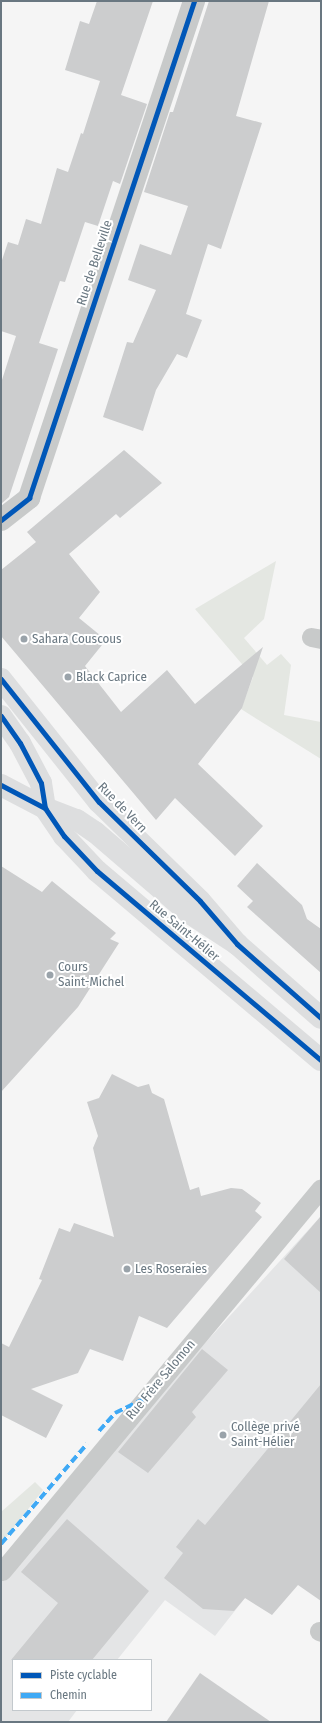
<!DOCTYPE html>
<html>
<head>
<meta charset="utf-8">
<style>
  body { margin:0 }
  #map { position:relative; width:322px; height:1723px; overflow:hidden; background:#f5f5f5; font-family:"Fira Sans Condensed",sans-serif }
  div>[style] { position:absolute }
  .built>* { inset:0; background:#e4e5e6 }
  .green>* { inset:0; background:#e4e7e2 }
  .building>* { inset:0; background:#cccdce }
  .service>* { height:19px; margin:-9.5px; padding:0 9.5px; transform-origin:9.5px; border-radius:9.5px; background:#c8caca }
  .minor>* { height:22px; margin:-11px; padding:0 11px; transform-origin:11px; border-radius:11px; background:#c8caca }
  .secondary>* { height:22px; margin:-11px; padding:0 11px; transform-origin:11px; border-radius:11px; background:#dddedf }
  .primary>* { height:22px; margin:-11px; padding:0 11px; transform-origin:11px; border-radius:11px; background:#dddedf }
  .quiet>* { height:4px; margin-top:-2px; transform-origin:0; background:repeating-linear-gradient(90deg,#3fa9f5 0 8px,transparent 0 12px) }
  .cycleway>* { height:5px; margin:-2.5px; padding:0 2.5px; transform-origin:2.5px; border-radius:2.5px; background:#0057b8 }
  .dots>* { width:11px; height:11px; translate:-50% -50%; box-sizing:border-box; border:2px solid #fff; border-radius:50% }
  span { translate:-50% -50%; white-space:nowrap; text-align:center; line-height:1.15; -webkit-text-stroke:4px #fff; paint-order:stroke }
  .street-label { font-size:13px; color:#697781 }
  .poi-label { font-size:13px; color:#697781 }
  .left { translate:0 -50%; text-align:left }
  .frame { position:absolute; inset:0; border:2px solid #697781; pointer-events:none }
  .legend { position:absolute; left:12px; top:1659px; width:140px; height:52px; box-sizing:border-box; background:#fff; border:1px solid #c3c9cd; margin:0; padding:5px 7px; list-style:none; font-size:12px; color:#697781 }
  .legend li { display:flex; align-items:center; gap:8px; height:20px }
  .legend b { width:20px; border:1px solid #c3c9cd }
</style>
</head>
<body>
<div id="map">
  <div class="built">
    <i style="clip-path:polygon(321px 1216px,321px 1546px,245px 1598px,215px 1636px,165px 1600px,117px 1660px,13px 1660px,13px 1710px,77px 1710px,68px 1722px,1px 1722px,1px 1579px,4px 1581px,80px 1488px,206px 1342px)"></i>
  </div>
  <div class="green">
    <i style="clip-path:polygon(276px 561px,264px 619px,244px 638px,267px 665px,281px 654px,291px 665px,284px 715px,321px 722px,321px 759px,241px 709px,253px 677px,195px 609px)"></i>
    <i style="clip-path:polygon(35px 1482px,43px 1490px,1px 1544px,1px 1512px)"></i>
  </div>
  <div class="building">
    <i style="clip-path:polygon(97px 1px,153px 1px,121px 95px,147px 104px,120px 184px,113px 181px,98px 226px,85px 222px,65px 282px,60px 281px,39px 343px,58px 349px,9px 497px,1px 504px,1px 383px,16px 336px,1px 331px,1px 263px,8px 242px,18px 245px,26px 219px,41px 224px,57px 168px,68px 172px,81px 133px,83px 134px,100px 81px,65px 70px,80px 21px,89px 24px)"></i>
    <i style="clip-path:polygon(209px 1px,269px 1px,236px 116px,262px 123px,221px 249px,208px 244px,186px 314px,202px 320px,187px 358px,177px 354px,156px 390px,143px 431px,103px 417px,127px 342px,133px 343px,156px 290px,128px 280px,140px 244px,171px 255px,188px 206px,144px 192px,170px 112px,173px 112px)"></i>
    <i style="clip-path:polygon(124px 450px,162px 483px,120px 518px,116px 514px,69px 554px,100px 592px,79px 618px,106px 640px,85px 666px,121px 712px,167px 670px,195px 704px,263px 647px,242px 708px,198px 764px,263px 826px,235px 856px,175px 798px,156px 820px,1px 636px,1px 570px,36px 542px,27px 532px)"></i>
    <i style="clip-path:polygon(257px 863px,302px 905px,307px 919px,321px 929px,321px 973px,247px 907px,253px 901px,237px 886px)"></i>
    <i style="clip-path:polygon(1px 866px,42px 892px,52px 881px,116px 933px,110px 939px,119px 943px,78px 1007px,1px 1092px)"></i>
    <i style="clip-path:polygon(112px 1074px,138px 1087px,149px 1084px,152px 1093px,164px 1099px,190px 1190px,199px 1187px,201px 1196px,231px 1188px,242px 1189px,261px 1203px,255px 1211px,262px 1217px,167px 1328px,139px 1316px,123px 1361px,90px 1349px,78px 1373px,31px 1389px,63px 1405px,46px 1438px,1px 1415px,1px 1343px,9px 1347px,42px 1280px,39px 1279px,59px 1228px,70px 1232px,74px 1223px,114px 1237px,93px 1148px,98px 1136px,87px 1102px,99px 1098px)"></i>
    <i style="clip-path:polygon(321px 1216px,321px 1293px,284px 1259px)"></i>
    <i style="clip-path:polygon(202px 1349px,228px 1370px,192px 1412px,196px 1417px,148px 1473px,118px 1452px)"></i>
    <i style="clip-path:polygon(321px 1384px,321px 1601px,298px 1585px,272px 1615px,245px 1598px,234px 1611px,203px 1609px,164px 1578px,183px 1553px,176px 1547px,198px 1519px,205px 1525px)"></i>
    <i style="clip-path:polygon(67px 1519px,149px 1591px,92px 1660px,11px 1660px,58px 1603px,21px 1572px)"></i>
    <i style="clip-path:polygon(200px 1673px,271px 1722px,166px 1722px)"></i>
  </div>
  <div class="service">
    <i style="left:311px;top:637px;width:10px;rotate:11deg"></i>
    <i style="left:2px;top:1571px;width:498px;rotate:-50.2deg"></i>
    <i style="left:319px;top:1631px;width:2px;rotate:27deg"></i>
  </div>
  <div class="minor">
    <i style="left:1px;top:520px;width:36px;rotate:-38deg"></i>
    <i style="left:29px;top:498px;width:524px;rotate:-71.63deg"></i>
  </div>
  <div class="secondary">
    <i style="left:1px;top:785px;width:50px;rotate:27.6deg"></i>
  </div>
  <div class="primary">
    <i style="left:1px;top:679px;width:157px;rotate:51.5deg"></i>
    <i style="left:99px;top:802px;width:141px;rotate:44.4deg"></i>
    <i style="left:200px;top:901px;width:57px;rotate:49.3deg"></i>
    <i style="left:1px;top:716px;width:33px;rotate:55deg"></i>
    <i style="left:20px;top:743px;width:45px;rotate:62.3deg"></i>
    <i style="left:41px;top:783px;width:25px;rotate:81deg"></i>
    <i style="left:45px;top:808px;width:34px;rotate:56deg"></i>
    <i style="left:64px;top:836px;width:48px;rotate:46.7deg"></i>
    <i style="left:97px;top:871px;width:293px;rotate:40.2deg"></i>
    <i style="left:45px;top:808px;width:34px;rotate:21deg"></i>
    <i style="left:77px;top:820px;width:22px;rotate:34deg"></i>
    <i style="left:95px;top:832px;width:123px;rotate:40.7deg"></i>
    <i style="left:188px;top:912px;width:59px;rotate:33.1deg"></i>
    <i style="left:237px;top:944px;width:112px;rotate:41.4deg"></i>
  </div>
  <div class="quiet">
    <i style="left:99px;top:1431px;width:24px;rotate:-48deg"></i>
    <i style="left:115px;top:1413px;width:34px;rotate:-26deg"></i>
    <i style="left:1px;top:1544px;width:132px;rotate:-49.3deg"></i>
  </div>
  <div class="cycleway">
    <i style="left:1px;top:520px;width:36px;rotate:-38deg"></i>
    <i style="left:29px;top:498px;width:524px;rotate:-71.63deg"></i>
    <i style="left:1px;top:679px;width:157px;rotate:51.5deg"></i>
    <i style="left:99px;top:802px;width:141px;rotate:44.4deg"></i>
    <i style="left:200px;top:901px;width:57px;rotate:49.3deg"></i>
    <i style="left:237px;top:944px;width:112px;rotate:41.4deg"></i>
    <i style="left:1px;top:716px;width:33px;rotate:55deg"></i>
    <i style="left:20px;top:743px;width:45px;rotate:62.3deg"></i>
    <i style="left:41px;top:783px;width:25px;rotate:81deg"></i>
    <i style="left:1px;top:785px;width:50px;rotate:27.6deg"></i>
    <i style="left:45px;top:808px;width:34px;rotate:56deg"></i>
    <i style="left:64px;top:836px;width:48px;rotate:46.7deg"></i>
    <i style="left:97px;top:871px;width:293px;rotate:40.2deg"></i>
  </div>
  <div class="dots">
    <i style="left:24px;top:639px;background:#9aa3aa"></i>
    <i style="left:68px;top:677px;background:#9aa3aa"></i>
    <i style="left:50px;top:975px;background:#9aa3aa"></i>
    <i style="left:127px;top:1269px;background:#9aa3aa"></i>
    <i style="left:223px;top:1435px;background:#9aa3aa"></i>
  </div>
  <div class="street-label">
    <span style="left:95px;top:263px;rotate:-72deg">Rue de Belleville</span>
    <span style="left:122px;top:808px;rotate:46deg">Rue de Vern</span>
    <span style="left:184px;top:931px;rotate:40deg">Rue Saint-Hélier</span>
    <span style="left:161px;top:1380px;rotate:-50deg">Rue Frère Salomon</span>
  </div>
  <div class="poi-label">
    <span class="left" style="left:32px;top:639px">Sahara Couscous</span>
    <span class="left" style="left:76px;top:677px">Black Caprice</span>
    <span class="left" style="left:58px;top:975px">Cours<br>Saint-Michel</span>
    <span class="left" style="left:135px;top:1269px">Les Roseraies</span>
    <span class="left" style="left:231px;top:1435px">Collège privé<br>Saint-Hélier</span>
  </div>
  <div class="frame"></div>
  <ul class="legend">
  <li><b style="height:5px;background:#0057b8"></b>Piste cyclable</li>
  <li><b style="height:5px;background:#3fa9f5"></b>Chemin</li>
  </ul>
</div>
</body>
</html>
